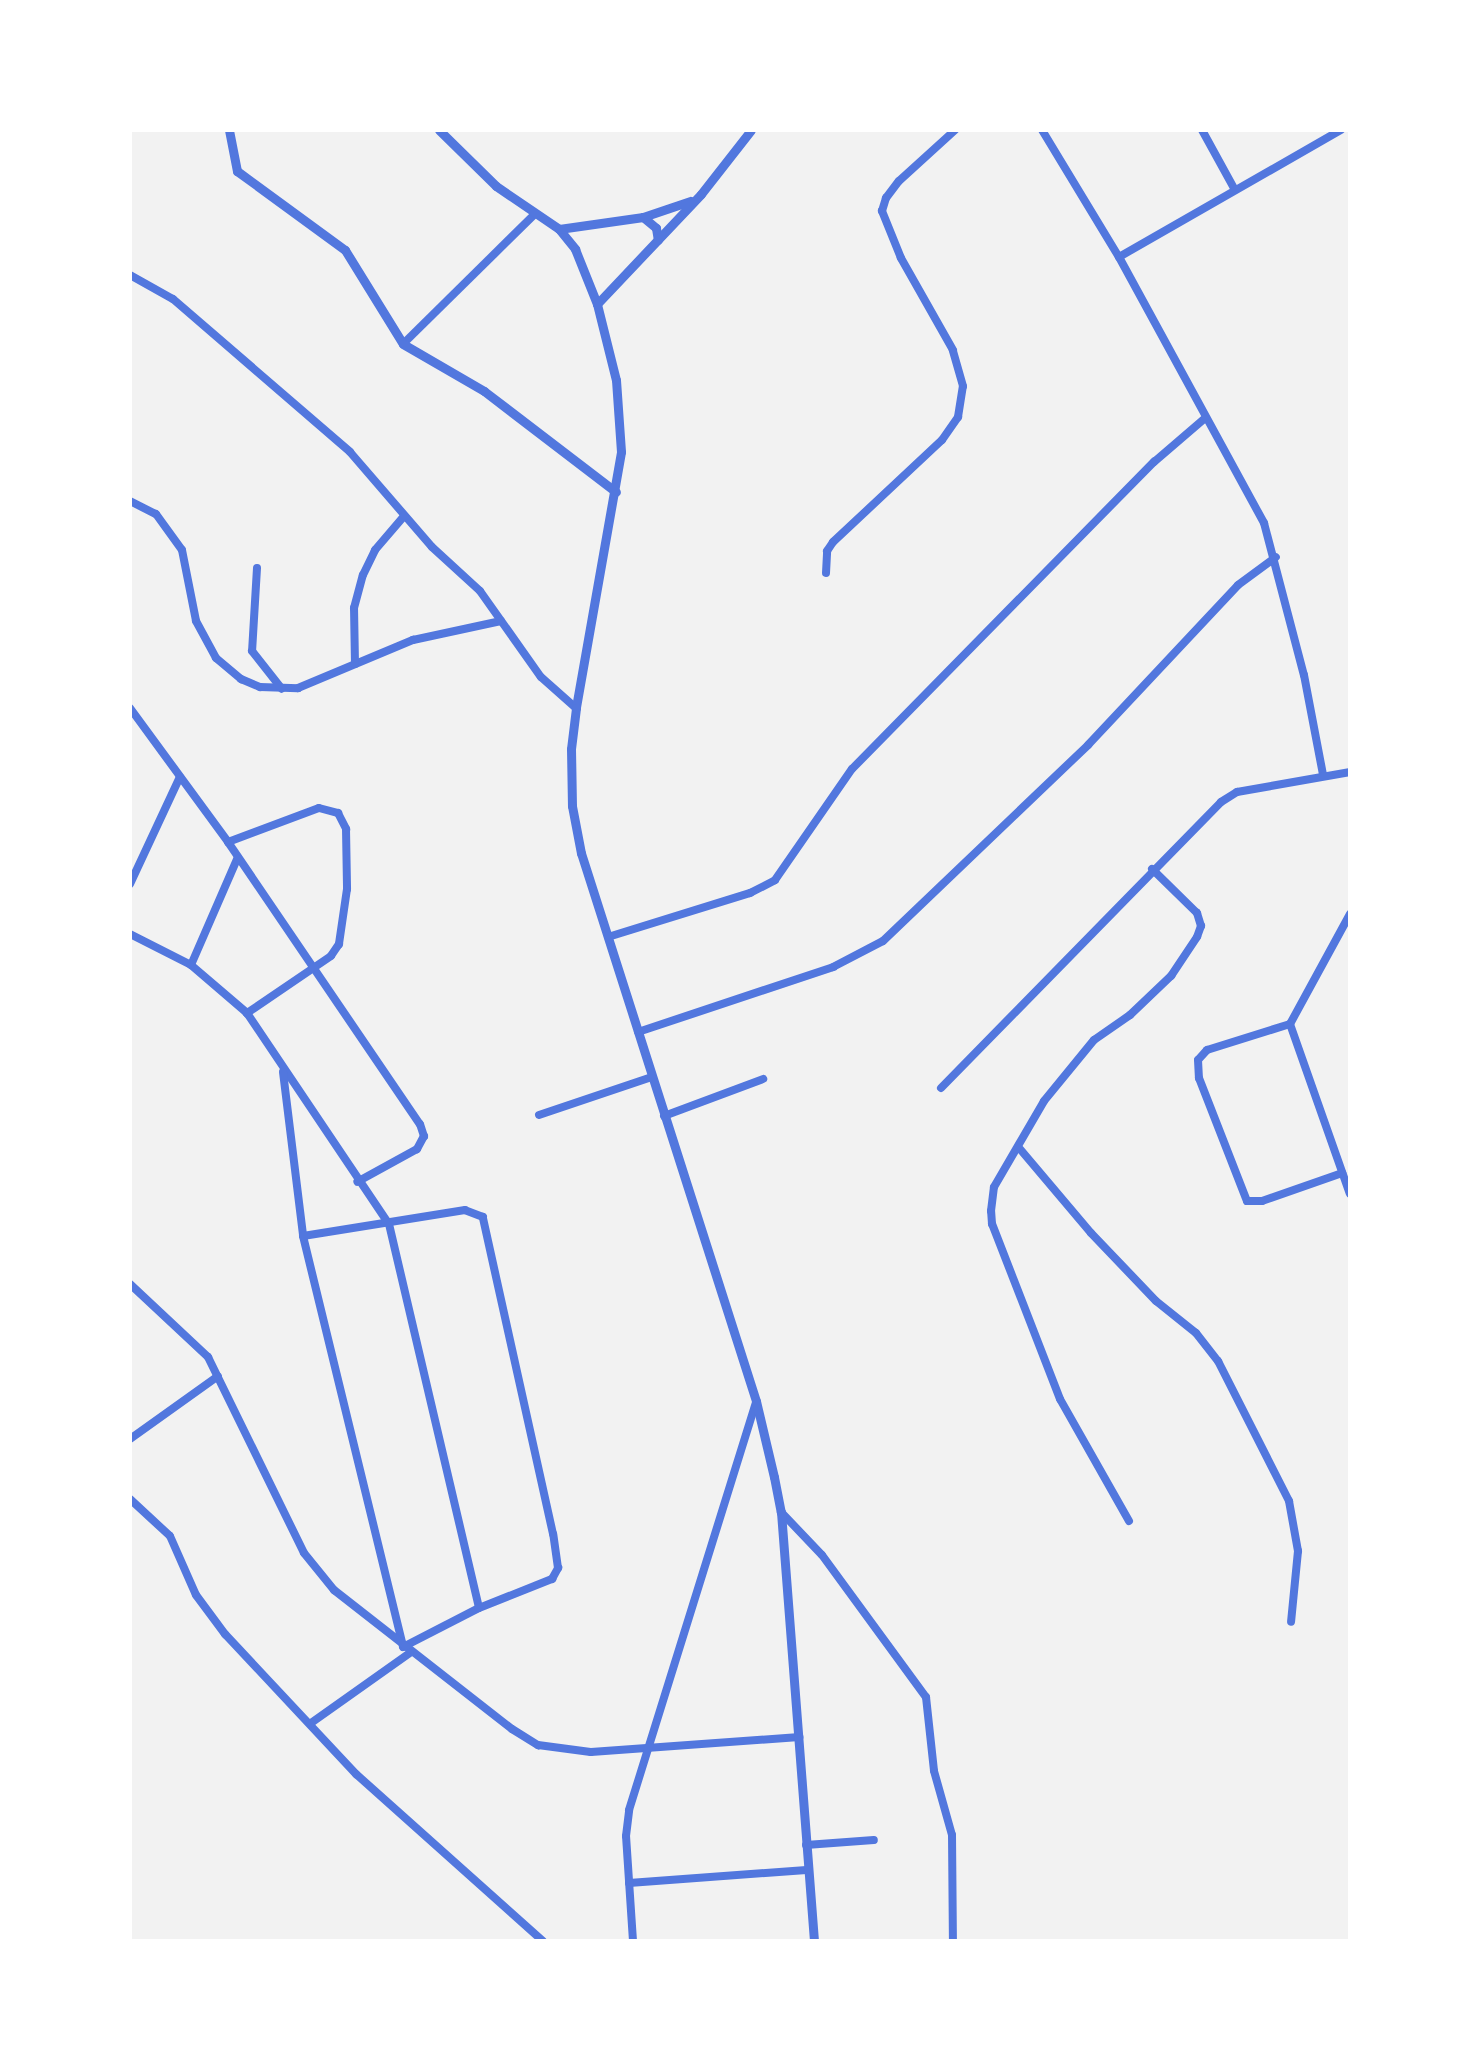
<!DOCTYPE html>
<html>
<head>
<meta charset="utf-8">
<style>
  body { margin:0 }
  #map { position:relative; width:1480px; height:2071px; overflow:hidden; background:#f2f2f2; font-family:Inter,sans-serif }
  div>[style] { position:absolute }
  .minor>* { height:8px; margin:-4px; padding:0 4px; transform-origin:4px; border-radius:4px; background:#5277de }
  .tertiary>* { height:9px; margin:-4.5px; padding:0 4.5px; transform-origin:4.5px; border-radius:4.5px; background:#5277de }
  span { translate:-50% -50%; white-space:nowrap; text-align:center; line-height:1.15; -webkit-text-stroke:9px #fff; paint-order:stroke }
  .frame { position:absolute; inset:0; border:132px solid #fff; pointer-events:none }
</style>
</head>
<body>
<div id="map">
  <div class="minor">
    <i style="left:1042px;top:130px;width:149px;rotate:58.8deg"></i>
    <i style="left:1119px;top:257px;width:303px;rotate:61.4deg"></i>
    <i style="left:1264px;top:523px;width:157px;rotate:75.3deg"></i>
    <i style="left:1304px;top:675px;width:102px;rotate:79.2deg"></i>
    <i style="left:1202px;top:130px;width:68px;rotate:61.2deg"></i>
    <i style="left:1119px;top:257px;width:256px;rotate:-29.8deg"></i>
    <i style="left:130px;top:275px;width:49px;rotate:29.2deg"></i>
    <i style="left:173px;top:299px;width:234px;rotate:40.8deg"></i>
    <i style="left:350px;top:452px;width:125px;rotate:49.2deg"></i>
    <i style="left:432px;top:547px;width:65px;rotate:42.5deg"></i>
    <i style="left:480px;top:591px;width:105px;rotate:54.7deg"></i>
    <i style="left:541px;top:677px;width:47px;rotate:41.5deg"></i>
    <i style="left:403px;top:344px;width:185px;rotate:-44.6deg"></i>
    <i style="left:130px;top:501px;width:29px;rotate:27deg"></i>
    <i style="left:156px;top:514px;width:44px;rotate:54.2deg"></i>
    <i style="left:182px;top:550px;width:72px;rotate:78.8deg"></i>
    <i style="left:196px;top:621px;width:42px;rotate:61.6deg"></i>
    <i style="left:216px;top:658px;width:33px;rotate:40deg"></i>
    <i style="left:241px;top:679px;width:21px;rotate:23deg"></i>
    <i style="left:260px;top:687px;width:38px;rotate:2deg"></i>
    <i style="left:298px;top:688px;width:125px;rotate:-22.7deg"></i>
    <i style="left:413px;top:640px;width:90px;rotate:-12.2deg"></i>
    <i style="left:257px;top:568px;width:83px;rotate:93.4deg"></i>
    <i style="left:252px;top:651px;width:48px;rotate:51.7deg"></i>
    <i style="left:826px;top:573px;width:22px;rotate:-87deg"></i>
    <i style="left:827px;top:551px;width:11px;rotate:-56deg"></i>
    <i style="left:833px;top:542px;width:149px;rotate:-43.1deg"></i>
    <i style="left:942px;top:440px;width:28px;rotate:-55deg"></i>
    <i style="left:958px;top:417px;width:31px;rotate:-81deg"></i>
    <i style="left:963px;top:386px;width:37px;rotate:-106deg"></i>
    <i style="left:953px;top:350px;width:106px;rotate:-119.5deg"></i>
    <i style="left:901px;top:258px;width:51px;rotate:-112deg"></i>
    <i style="left:882px;top:211px;width:14px;rotate:-73deg"></i>
    <i style="left:886px;top:198px;width:21px;rotate:-53deg"></i>
    <i style="left:899px;top:181px;width:76px;rotate:-42.3deg"></i>
    <i style="left:355px;top:664px;width:56px;rotate:-91deg"></i>
    <i style="left:354px;top:608px;width:34px;rotate:-75deg"></i>
    <i style="left:363px;top:575px;width:28px;rotate:-64deg"></i>
    <i style="left:375px;top:550px;width:45px;rotate:-49.5deg"></i>
    <i style="left:130px;top:708px;width:166px;rotate:53.8deg"></i>
    <i style="left:228px;top:842px;width:341px;rotate:55.8deg"></i>
    <i style="left:420px;top:1124px;width:13px;rotate:72deg"></i>
    <i style="left:424px;top:1136px;width:15px;rotate:118deg"></i>
    <i style="left:417px;top:1149px;width:68px;rotate:151.2deg"></i>
    <i style="left:228px;top:842px;width:97px;rotate:-20.5deg"></i>
    <i style="left:319px;top:808px;width:20px;rotate:15deg"></i>
    <i style="left:338px;top:813px;width:18px;rotate:63deg"></i>
    <i style="left:346px;top:829px;width:60px;rotate:89deg"></i>
    <i style="left:347px;top:889px;width:56px;rotate:98.3deg"></i>
    <i style="left:339px;top:944px;width:14px;rotate:124deg"></i>
    <i style="left:331px;top:956px;width:102px;rotate:145.8deg"></i>
    <i style="left:130px;top:884px;width:118px;rotate:-65deg"></i>
    <i style="left:1350px;top:914px;width:125px;rotate:118.6deg"></i>
    <i style="left:1290px;top:1024px;width:180px;rotate:70.6deg"></i>
    <i style="left:130px;top:934px;width:68px;rotate:26.9deg"></i>
    <i style="left:191px;top:965px;width:74px;rotate:40.6deg"></i>
    <i style="left:247px;top:1013px;width:254px;rotate:56.1deg"></i>
    <i style="left:389px;top:1224px;width:394px;rotate:76.8deg"></i>
    <i style="left:608px;top:937px;width:149px;rotate:-17.2deg"></i>
    <i style="left:750px;top:893px;width:28px;rotate:-27deg"></i>
    <i style="left:775px;top:880px;width:135px;rotate:-55.3deg"></i>
    <i style="left:852px;top:769px;width:431px;rotate:-45.5deg"></i>
    <i style="left:1154px;top:462px;width:66px;rotate:-40.7deg"></i>
    <i style="left:191px;top:965px;width:116px;rotate:-66.5deg"></i>
    <i style="left:1290px;top:1024px;width:87px;rotate:162.6deg"></i>
    <i style="left:1207px;top:1050px;width:13px;rotate:132deg"></i>
    <i style="left:1198px;top:1060px;width:18px;rotate:87deg"></i>
    <i style="left:1199px;top:1078px;width:132px;rotate:68.7deg"></i>
    <i style="left:1247px;top:1201px;width:15px"></i>
    <i style="left:1262px;top:1201px;width:85px;rotate:-19.3deg"></i>
    <i style="left:638px;top:1032px;width:206px;rotate:-18.4deg"></i>
    <i style="left:833px;top:967px;width:56px;rotate:-27.5deg"></i>
    <i style="left:883px;top:941px;width:284px;rotate:-43.7deg"></i>
    <i style="left:1088px;top:745px;width:219px;rotate:-46.8deg"></i>
    <i style="left:1238px;top:585px;width:47px;rotate:-36.4deg"></i>
    <i style="left:283px;top:1072px;width:165px;rotate:83deg"></i>
    <i style="left:303px;top:1236px;width:423px;rotate:76.3deg"></i>
    <i style="left:403px;top:1647px;width:85px;rotate:-27.2deg"></i>
    <i style="left:479px;top:1608px;width:79px;rotate:-21.7deg"></i>
    <i style="left:552px;top:1579px;width:13px;rotate:-61deg"></i>
    <i style="left:558px;top:1568px;width:34px;rotate:-98deg"></i>
    <i style="left:553px;top:1534px;width:325px;rotate:-102.5deg"></i>
    <i style="left:483px;top:1217px;width:19px;rotate:-159deg"></i>
    <i style="left:465px;top:1210px;width:164px;rotate:170.9deg"></i>
    <i style="left:941px;top:1088px;width:400px;rotate:-45.6deg"></i>
    <i style="left:1221px;top:802px;width:19px;rotate:-32deg"></i>
    <i style="left:1237px;top:792px;width:115px;rotate:-10deg"></i>
    <i style="left:539px;top:1115px;width:119px;rotate:-18.6deg"></i>
    <i style="left:664px;top:1116px;width:106px;rotate:-20.5deg"></i>
    <i style="left:1020px;top:1149px;width:110px;rotate:49.8deg"></i>
    <i style="left:1091px;top:1233px;width:94px;rotate:46.3deg"></i>
    <i style="left:1156px;top:1301px;width:51px;rotate:38.7deg"></i>
    <i style="left:1196px;top:1333px;width:36px;rotate:52deg"></i>
    <i style="left:1218px;top:1361px;width:157px;rotate:63.1deg"></i>
    <i style="left:1289px;top:1501px;width:51px;rotate:79.8deg"></i>
    <i style="left:1298px;top:1551px;width:71px;rotate:95.6deg"></i>
    <i style="left:130px;top:1284px;width:107px;rotate:43.1deg"></i>
    <i style="left:208px;top:1357px;width:218px;rotate:63.9deg"></i>
    <i style="left:304px;top:1553px;width:48px;rotate:51deg"></i>
    <i style="left:334px;top:1590px;width:226px;rotate:38deg"></i>
    <i style="left:512px;top:1729px;width:31px;rotate:32deg"></i>
    <i style="left:538px;top:1745px;width:53px;rotate:7.5deg"></i>
    <i style="left:591px;top:1752px;width:209px;rotate:-4.1deg"></i>
    <i style="left:130px;top:1439px;width:108px;rotate:-35.6deg"></i>
    <i style="left:130px;top:1499px;width:54px;rotate:42.8deg"></i>
    <i style="left:170px;top:1536px;width:64px;rotate:66.2deg"></i>
    <i style="left:196px;top:1595px;width:49px;rotate:53.4deg"></i>
    <i style="left:225px;top:1634px;width:192px;rotate:46.9deg"></i>
    <i style="left:356px;top:1774px;width:251px;rotate:41.8deg"></i>
    <i style="left:781px;top:1512px;width:59px;rotate:46.4deg"></i>
    <i style="left:822px;top:1555px;width:176px;rotate:53.8deg"></i>
    <i style="left:926px;top:1697px;width:74px;rotate:83.8deg"></i>
    <i style="left:934px;top:1771px;width:66px;rotate:74.3deg"></i>
    <i style="left:952px;top:1835px;width:106px;rotate:89.5deg"></i>
    <i style="left:1129px;top:1521px;width:140px;rotate:-119.5deg"></i>
    <i style="left:1060px;top:1399px;width:188px;rotate:-111.2deg"></i>
    <i style="left:992px;top:1224px;width:13px;rotate:-94deg"></i>
    <i style="left:991px;top:1211px;width:24px;rotate:-83deg"></i>
    <i style="left:994px;top:1187px;width:99px;rotate:-59.8deg"></i>
    <i style="left:1044px;top:1101px;width:79px;rotate:-50.7deg"></i>
    <i style="left:1094px;top:1040px;width:44px;rotate:-34.8deg"></i>
    <i style="left:1130px;top:1015px;width:57px;rotate:-43.6deg"></i>
    <i style="left:1171px;top:976px;width:47px;rotate:-56.3deg"></i>
    <i style="left:1197px;top:937px;width:12px;rotate:-70deg"></i>
    <i style="left:1201px;top:926px;width:14px;rotate:-107deg"></i>
    <i style="left:1197px;top:913px;width:63px;rotate:-135.6deg"></i>
    <i style="left:311px;top:1723px;width:121px;rotate:-35.3deg"></i>
    <i style="left:806px;top:1845px;width:68px;rotate:-4.2deg"></i>
    <i style="left:629px;top:1883px;width:178px;rotate:-4.2deg"></i>
    <i style="left:633px;top:1941px;width:105px;rotate:-93.8deg"></i>
    <i style="left:626px;top:1836px;width:26px;rotate:-83deg"></i>
    <i style="left:629px;top:1810px;width:428px;rotate:-72.7deg"></i>
  </div>
  <div class="tertiary">
    <i style="left:229px;top:130px;width:42px;rotate:79deg"></i>
    <i style="left:237px;top:171px;width:134px;rotate:36.2deg"></i>
    <i style="left:345px;top:250px;width:110px;rotate:58.3deg"></i>
    <i style="left:403px;top:344px;width:94px;rotate:30.1deg"></i>
    <i style="left:484px;top:391px;width:166px;rotate:37.4deg"></i>
    <i style="left:439px;top:130px;width:80px;rotate:44.5deg"></i>
    <i style="left:496px;top:186px;width:76px;rotate:34.3deg"></i>
    <i style="left:559px;top:229px;width:26px;rotate:51deg"></i>
    <i style="left:575px;top:249px;width:59px;rotate:68.2deg"></i>
    <i style="left:597px;top:304px;width:78px;rotate:76deg"></i>
    <i style="left:616px;top:380px;width:72px;rotate:86deg"></i>
    <i style="left:621px;top:452px;width:260px;rotate:100deg"></i>
    <i style="left:576px;top:708px;width:41px;rotate:97deg"></i>
    <i style="left:571px;top:749px;width:57px;rotate:89deg"></i>
    <i style="left:572px;top:806px;width:48px;rotate:79.2deg"></i>
    <i style="left:581px;top:853px;width:575px;rotate:72.29deg"></i>
    <i style="left:756px;top:1401px;width:78px;rotate:76.7deg"></i>
    <i style="left:774px;top:1477px;width:36px;rotate:79deg"></i>
    <i style="left:781px;top:1512px;width:430px;rotate:85.6deg"></i>
    <i style="left:643px;top:217px;width:17px;rotate:40deg"></i>
    <i style="left:656px;top:228px;width:12px;rotate:81deg"></i>
    <i style="left:559px;top:229px;width:85px;rotate:-8.1deg"></i>
    <i style="left:643px;top:217px;width:50px;rotate:-18.8deg"></i>
    <i style="left:597px;top:304px;width:151px;rotate:-46.6deg"></i>
    <i style="left:701px;top:194px;width:81px;rotate:-52deg"></i>
  </div>
  <div class="frame"></div>
</div>
</body>
</html>
